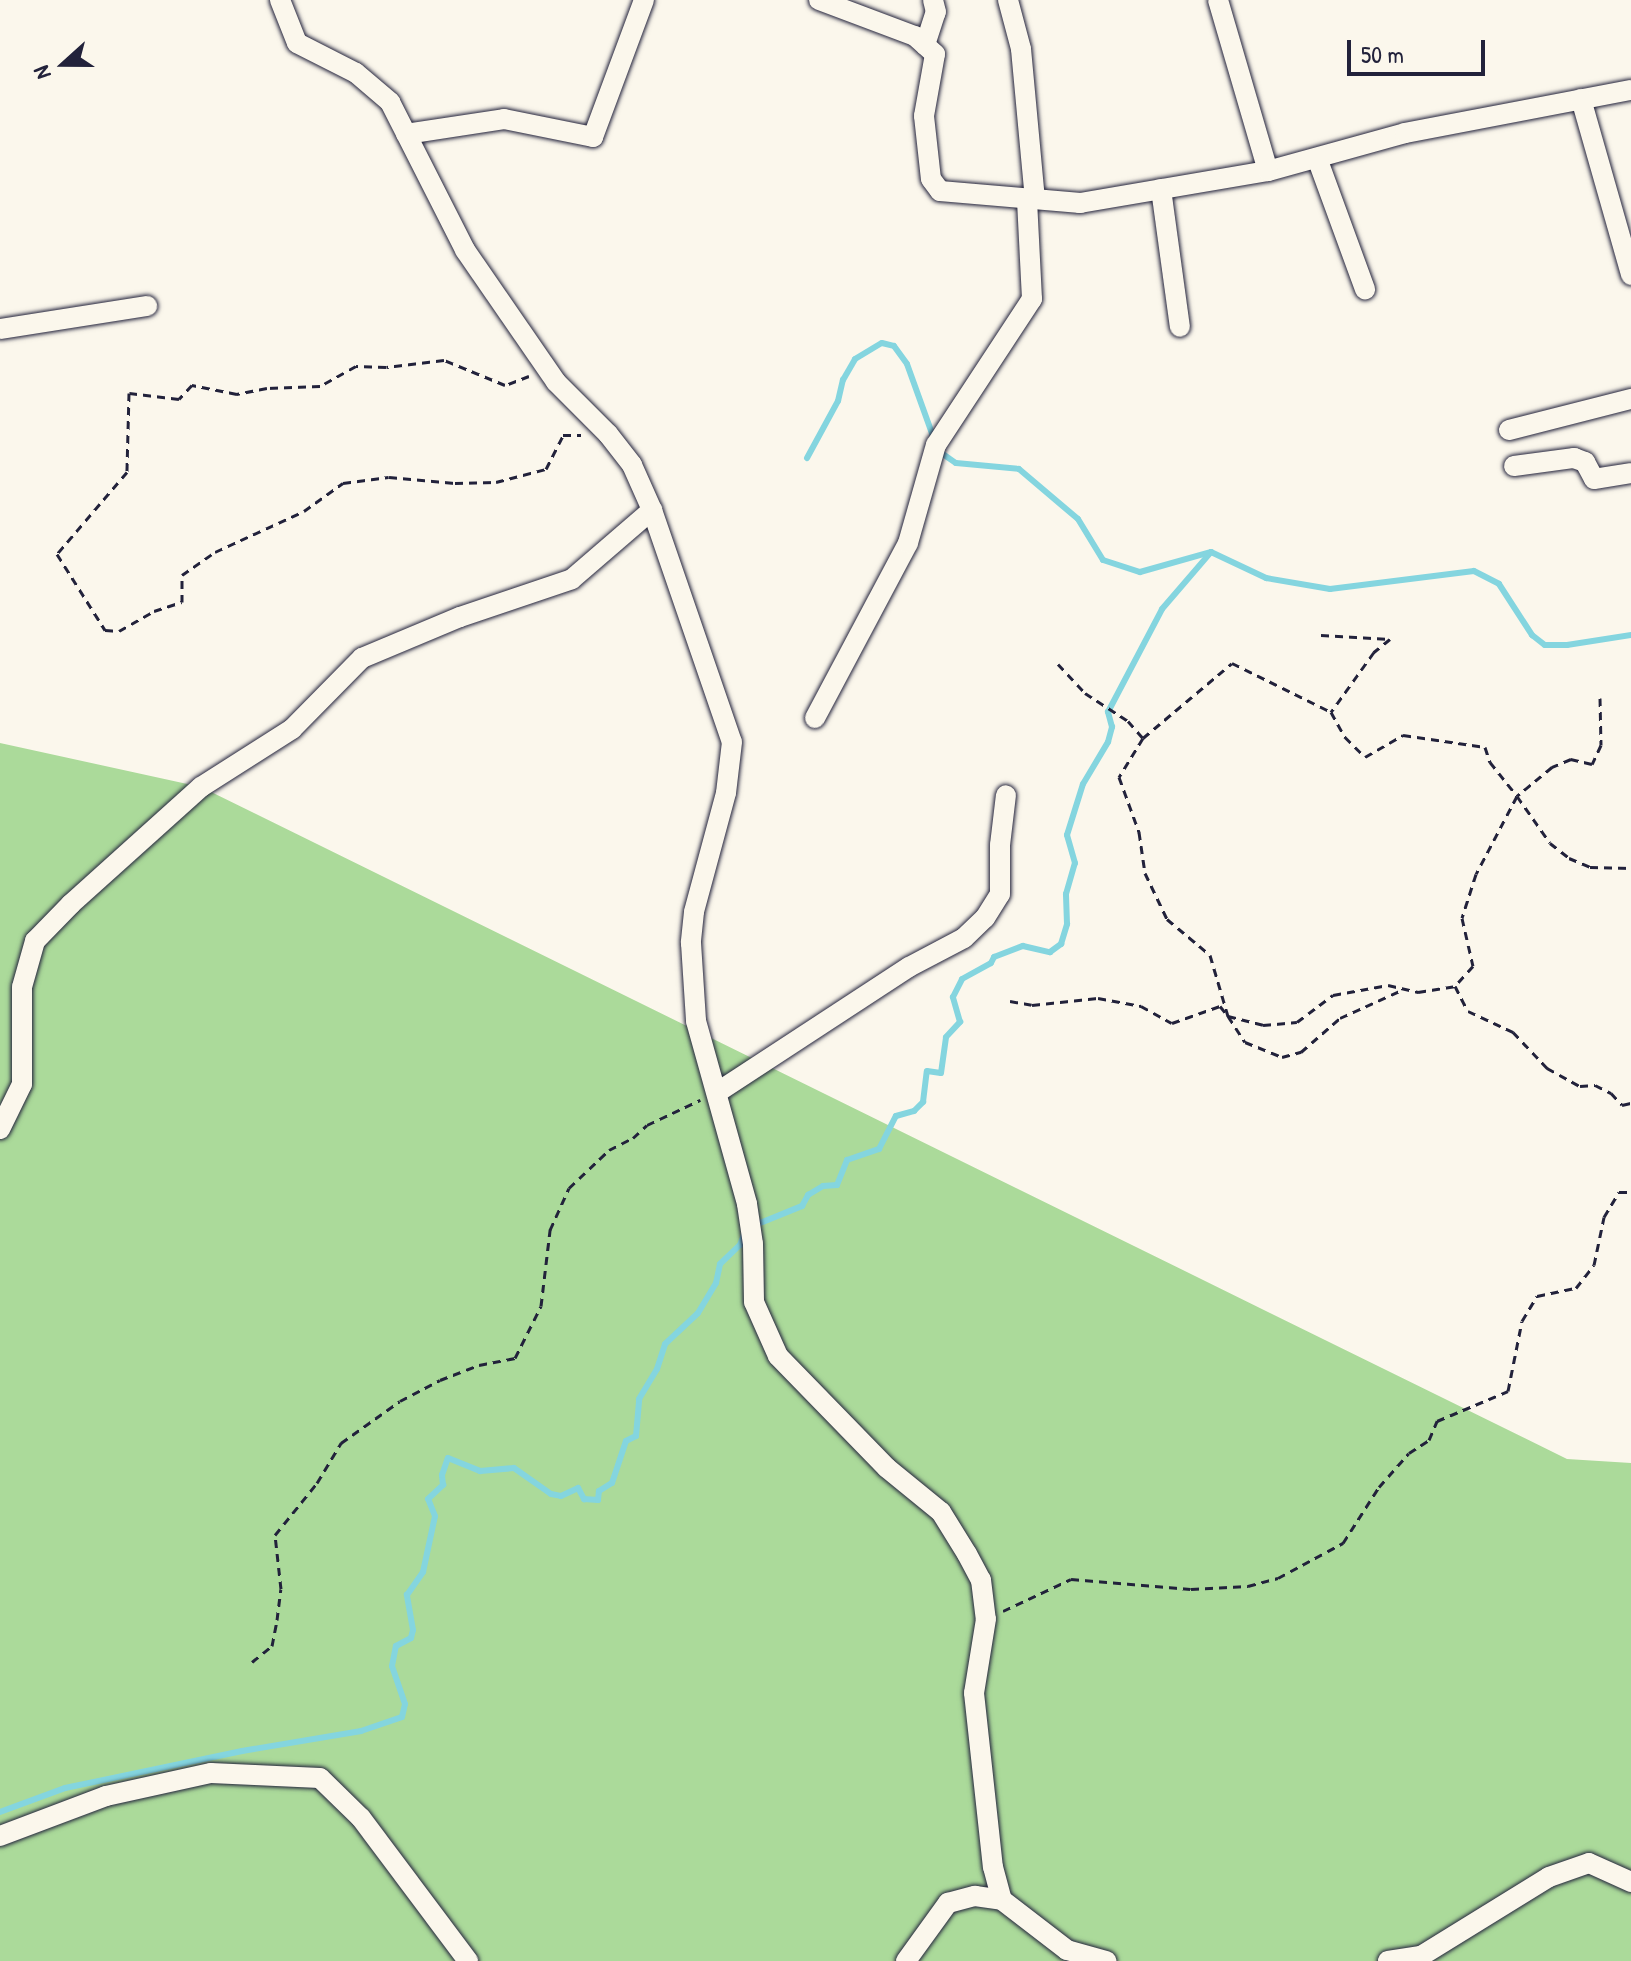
<!DOCTYPE html>
<html>
<head>
<meta charset="utf-8">
<style>
  body { margin:0 }
  #map { position:relative; width:1631px; height:1961px; overflow:hidden; background:#fbf7ec; font-family:"Patrick Hand",sans-serif }
  div>[style] { position:absolute }
  [style*='--x'] { left:calc(var(--x)*1px); top:calc(var(--y)*1px); width:calc(var(--w)*1px); rotate:calc(var(--a)*1deg) }
  .green>* { inset:0; background:#abda9a }
  .stream>* { height:6px; margin:-3px; padding:0 3px; transform-origin:3px; border-radius:3px; background:#84d5df }
  .path>* { height:3px; margin-top:-1.5px; transform-origin:0; background:repeating-linear-gradient(90deg,#22223b 0 8px,transparent 0 14px) }
  .roads { filter:drop-shadow(0 0 2px #22223b) drop-shadow(0 0 2px #22223b) }
  .minor>* { height:20px; margin:-10px; padding:0 10px; transform-origin:10px; border-radius:10px; background:#fbf7ec }
  span { translate:-50% -50%; white-space:nowrap; text-align:center; line-height:1.15; -webkit-text-stroke:6px #fbf7ec; paint-order:stroke }
  .north { position:absolute; left:24px; top:24px; width:80px; height:80px; -webkit-text-stroke:6px #fbf7ec; paint-order:stroke; rotate:249deg; font-size:22px; font-weight:700; line-height:32px; text-align:center; color:#22223b }
  .north::after { content:''; display:block; margin:auto; width:28px; height:36px; background:#22223b; clip-path:polygon(50% 0,100% 100%,50% 72%,0 100%) }
  .scale { position:absolute; left:1347px; top:40px; width:138px; height:36px; box-sizing:border-box; border:4px solid #22223b; border-top:0; padding-left:10px; font-size:24px; line-height:28px; white-space:nowrap; color:#22223b; -webkit-text-stroke:6px #fbf7ec; paint-order:stroke }
</style>
</head>
<body>
<div id="map">
  <div class="green">
    <div style="clip-path:polygon(0 743px,201px 787px,1567px 1459px,1631px 1463px,1631px 1961px,0 1961px)"></div>
  </div>
  <div class="stream">
    <div style="--x:940;--y:452;--w:19;--a:35"></div>
    <div style="--x:956;--y:463;--w:63;--a:5.4"></div>
    <div style="--x:1019;--y:469;--w:77;--a:40.3"></div>
    <div style="--x:1078;--y:519;--w:48;--a:58.6"></div>
    <div style="--x:1103;--y:560;--w:39;--a:18"></div>
    <div style="--x:1140;--y:572;--w:74;--a:-15.7"></div>
    <div style="--x:1211;--y:552;--w:61;--a:25.3"></div>
    <div style="--x:1266;--y:578;--w:65;--a:9.8"></div>
    <div style="--x:1330;--y:589;--w:145;--a:-7.1"></div>
    <div style="--x:1474;--y:571;--w:28;--a:27"></div>
    <div style="--x:1499;--y:584;--w:61;--a:57.1"></div>
    <div style="--x:1532;--y:635;--w:16;--a:38"></div>
    <div style="--x:1545;--y:645;--w:22;--a:0"></div>
    <div style="--x:1567;--y:645;--w:65;--a:-8.9"></div>
    <div style="--x:807;--y:458;--w:65;--a:-61.5"></div>
    <div style="--x:838;--y:401;--w:22;--a:-77"></div>
    <div style="--x:843;--y:380;--w:24;--a:-60"></div>
    <div style="--x:855;--y:359;--w:31;--a:-31"></div>
    <div style="--x:882;--y:343;--w:12;--a:14"></div>
    <div style="--x:894;--y:346;--w:22;--a:54"></div>
    <div style="--x:907;--y:364;--w:80;--a:70.2"></div>
    <div style="--x:755;--y:1225;--w:51;--a:-22"></div>
    <div style="--x:802;--y:1206;--w:13;--a:-61"></div>
    <div style="--x:808;--y:1195;--w:17;--a:-31"></div>
    <div style="--x:823;--y:1186;--w:14;--a:-4"></div>
    <div style="--x:837;--y:1185;--w:27;--a:-68"></div>
    <div style="--x:847;--y:1160;--w:34;--a:-19"></div>
    <div style="--x:879;--y:1149;--w:37;--a:-63"></div>
    <div style="--x:896;--y:1116;--w:19;--a:-16"></div>
    <div style="--x:914;--y:1111;--w:13;--a:-45"></div>
    <div style="--x:923;--y:1102;--w:31;--a:-83"></div>
    <div style="--x:927;--y:1071;--w:14;--a:8"></div>
    <div style="--x:941;--y:1073;--w:36;--a:-82"></div>
    <div style="--x:946;--y:1037;--w:21;--a:-47"></div>
    <div style="--x:960;--y:1022;--w:26;--a:-106"></div>
    <div style="--x:953;--y:997;--w:20;--a:-63"></div>
    <div style="--x:962;--y:979;--w:33;--a:-29"></div>
    <div style="--x:991;--y:963;--w:7;--a:-63"></div>
    <div style="--x:994;--y:957;--w:31;--a:-21"></div>
    <div style="--x:1023;--y:946;--w:28;--a:13"></div>
    <div style="--x:1050;--y:952;--w:14;--a:-36"></div>
    <div style="--x:1061;--y:944;--w:21;--a:-73"></div>
    <div style="--x:1067;--y:924;--w:30;--a:-92"></div>
    <div style="--x:1066;--y:894;--w:32;--a:-74"></div>
    <div style="--x:1075;--y:863;--w:29;--a:-106"></div>
    <div style="--x:1067;--y:835;--w:53;--a:-72.6"></div>
    <div style="--x:1083;--y:784;--w:49;--a:-59.2"></div>
    <div style="--x:1108;--y:742;--w:16;--a:-75"></div>
    <div style="--x:1112;--y:727;--w:16;--a:-105"></div>
    <div style="--x:1108;--y:712;--w:116;--a:-62.3"></div>
    <div style="--x:1162;--y:609;--w:75;--a:-49.3"></div>
    <div style="--x:0;--y:1812;--w:69;--a:-20.3"></div>
    <div style="--x:65;--y:1788;--w:181;--a:-11.8"></div>
    <div style="--x:242;--y:1751;--w:121;--a:-9.5"></div>
    <div style="--x:361;--y:1731;--w:43;--a:-18.9"></div>
    <div style="--x:402;--y:1717;--w:13;--a:-77"></div>
    <div style="--x:405;--y:1704;--w:40;--a:-108.9"></div>
    <div style="--x:392;--y:1666;--w:20;--a:-79"></div>
    <div style="--x:396;--y:1646;--w:17;--a:-28"></div>
    <div style="--x:411;--y:1638;--w:8;--a:-76"></div>
    <div style="--x:413;--y:1630;--w:36;--a:-100"></div>
    <div style="--x:407;--y:1595;--w:28;--a:-55"></div>
    <div style="--x:423;--y:1572;--w:57;--a:-77.9"></div>
    <div style="--x:435;--y:1516;--w:18;--a:-112"></div>
    <div style="--x:428;--y:1499;--w:21;--a:-43"></div>
    <div style="--x:443;--y:1485;--w:10;--a:-96"></div>
    <div style="--x:442;--y:1475;--w:18;--a:-71"></div>
    <div style="--x:448;--y:1458;--w:35;--a:22"></div>
    <div style="--x:480;--y:1471;--w:34;--a:-5"></div>
    <div style="--x:514;--y:1468;--w:45;--a:35.1"></div>
    <div style="--x:551;--y:1494;--w:10;--a:11"></div>
    <div style="--x:561;--y:1496;--w:19;--a:-25"></div>
    <div style="--x:578;--y:1488;--w:13;--a:61"></div>
    <div style="--x:584;--y:1499;--w:14;--a:4"></div>
    <div style="--x:598;--y:1500;--w:9;--a:-84"></div>
    <div style="--x:599;--y:1491;--w:15;--a:-32"></div>
    <div style="--x:612;--y:1483;--w:44;--a:-71.6"></div>
    <div style="--x:626;--y:1441;--w:11;--a:-27"></div>
    <div style="--x:636;--y:1436;--w:37;--a:-85"></div>
    <div style="--x:639;--y:1399;--w:35;--a:-59"></div>
    <div style="--x:657;--y:1369;--w:26;--a:-72"></div>
    <div style="--x:665;--y:1344;--w:45;--a:-43.2"></div>
    <div style="--x:698;--y:1313;--w:35;--a:-59"></div>
    <div style="--x:716;--y:1283;--w:19;--a:-78"></div>
    <div style="--x:720;--y:1264;--w:28;--a:-44"></div>
    <div style="--x:740;--y:1245;--w:14;--a:-69"></div>
  </div>
  <div class="path">
    <div style="--x:529;--y:376;--w:26;--a:159"></div>
    <div style="--x:505;--y:385;--w:66;--a:-157.7"></div>
    <div style="--x:444;--y:360;--w:58;--a:173.1"></div>
    <div style="--x:386;--y:367;--w:30;--a:-178"></div>
    <div style="--x:356;--y:366;--w:41;--a:150.9"></div>
    <div style="--x:320;--y:386;--w:53;--a:177.8"></div>
    <div style="--x:267;--y:388;--w:31;--a:169"></div>
    <div style="--x:237;--y:394;--w:46;--a:-168.7"></div>
    <div style="--x:192;--y:385;--w:19;--a:133"></div>
    <div style="--x:179;--y:399;--w:50;--a:-173.2"></div>
    <div style="--x:129;--y:393;--w:79;--a:91.5"></div>
    <div style="--x:127;--y:472;--w:108;--a:130.5"></div>
    <div style="--x:57;--y:554;--w:90;--a:57.7"></div>
    <div style="--x:105;--y:630;--w:14;--a:4"></div>
    <div style="--x:119;--y:631;--w:40;--a:-29.7"></div>
    <div style="--x:154;--y:611;--w:29;--a:-18"></div>
    <div style="--x:182;--y:602;--w:27;--a:-90"></div>
    <div style="--x:182;--y:575;--w:40;--a:-34.9"></div>
    <div style="--x:215;--y:552;--w:98;--a:-24.7"></div>
    <div style="--x:304;--y:511;--w:48;--a:-35.7"></div>
    <div style="--x:343;--y:483;--w:46;--a:-7.4"></div>
    <div style="--x:389;--y:477;--w:66;--a:5.2"></div>
    <div style="--x:455;--y:483;--w:41;--a:-1.4"></div>
    <div style="--x:496;--y:482;--w:52;--a:-14.6"></div>
    <div style="--x:546;--y:469;--w:38;--a:-63"></div>
    <div style="--x:563;--y:435;--w:18;--a:0"></div>
    <div style="--x:1321;--y:635;--w:69;--a:3.3"></div>
    <div style="--x:1390;--y:639;--w:21;--a:141"></div>
    <div style="--x:1374;--y:652;--w:74;--a:125.6"></div>
    <div style="--x:1331;--y:712;--w:29;--a:61"></div>
    <div style="--x:1345;--y:737;--w:28;--a:45"></div>
    <div style="--x:1365;--y:757;--w:44;--a:-30.1"></div>
    <div style="--x:1403;--y:735;--w:83;--a:8.3"></div>
    <div style="--x:1485;--y:747;--w:16;--a:72"></div>
    <div style="--x:1490;--y:762;--w:43;--a:51.5"></div>
    <div style="--x:1517;--y:796;--w:88;--a:117.7"></div>
    <div style="--x:1476;--y:874;--w:46;--a:107.7"></div>
    <div style="--x:1462;--y:918;--w:49;--a:77.1"></div>
    <div style="--x:1473;--y:966;--w:27;--a:132"></div>
    <div style="--x:1058;--y:664;--w:40;--a:47"></div>
    <div style="--x:1085;--y:693;--w:51;--a:33.1"></div>
    <div style="--x:1128;--y:721;--w:23;--a:49"></div>
    <div style="--x:1143;--y:738;--w:46;--a:121.6"></div>
    <div style="--x:1119;--y:777;--w:59;--a:70"></div>
    <div style="--x:1139;--y:832;--w:41;--a:81.7"></div>
    <div style="--x:1145;--y:873;--w:51;--a:64.4"></div>
    <div style="--x:1167;--y:919;--w:56;--a:39.9"></div>
    <div style="--x:1210;--y:955;--w:64;--a:73.6"></div>
    <div style="--x:1228;--y:1016;--w:31;--a:57"></div>
    <div style="--x:1245;--y:1042;--w:40;--a:22"></div>
    <div style="--x:1282;--y:1057;--w:20;--a:-15"></div>
    <div style="--x:1301;--y:1052;--w:52;--a:-41.1"></div>
    <div style="--x:1340;--y:1018;--w:70;--a:-24.4"></div>
    <div style="--x:1600;--y:698;--w:47;--a:88.8"></div>
    <div style="--x:1601;--y:745;--w:21;--a:115"></div>
    <div style="--x:1592;--y:764;--w:22;--a:-167"></div>
    <div style="--x:1571;--y:759;--w:21;--a:157"></div>
    <div style="--x:1552;--y:767;--w:45;--a:140.4"></div>
    <div style="--x:1517;--y:796;--w:57;--a:54.9"></div>
    <div style="--x:1550;--y:843;--w:24;--a:38"></div>
    <div style="--x:1569;--y:858;--w:23;--a:23"></div>
    <div style="--x:1590;--y:867;--w:41;--a:1.4"></div>
    <div style="--x:1143;--y:738;--w:116;--a:-40.1"></div>
    <div style="--x:1232;--y:663;--w:110;--a:26.3"></div>
    <div style="--x:1010;--y:1001;--w:22;--a:10"></div>
    <div style="--x:1032;--y:1005;--w:66;--a:-6.1"></div>
    <div style="--x:1098;--y:998;--w:44;--a:10.5"></div>
    <div style="--x:1141;--y:1006;--w:35;--a:29"></div>
    <div style="--x:1172;--y:1023;--w:51;--a:-19.5"></div>
    <div style="--x:1220;--y:1006;--w:13;--a:51"></div>
    <div style="--x:1228;--y:1016;--w:36;--a:14"></div>
    <div style="--x:1263;--y:1025;--w:34;--a:-5"></div>
    <div style="--x:1297;--y:1022;--w:45;--a:-36.9"></div>
    <div style="--x:1333;--y:995;--w:56;--a:-10.3"></div>
    <div style="--x:1388;--y:985;--w:31;--a:13"></div>
    <div style="--x:1418;--y:992;--w:37;--a:-9"></div>
    <div style="--x:1455;--y:986;--w:28;--a:63"></div>
    <div style="--x:1468;--y:1011;--w:50;--a:25"></div>
    <div style="--x:1513;--y:1032;--w:50;--a:46.6"></div>
    <div style="--x:1547;--y:1068;--w:38;--a:29"></div>
    <div style="--x:1580;--y:1086;--w:15;--a:-4"></div>
    <div style="--x:1595;--y:1085;--w:18;--a:27"></div>
    <div style="--x:1611;--y:1093;--w:16;--a:47"></div>
    <div style="--x:1622;--y:1105;--w:9;--a:-13"></div>
    <div style="--x:1003;--y:1611;--w:75;--a:-25.2"></div>
    <div style="--x:1071;--y:1579;--w:120;--a:4.8"></div>
    <div style="--x:1191;--y:1589;--w:57;--a:-3"></div>
    <div style="--x:1248;--y:1586;--w:31;--a:-15"></div>
    <div style="--x:1278;--y:1578;--w:74;--a:-28.3"></div>
    <div style="--x:1343;--y:1543;--w:67;--a:-57.3"></div>
    <div style="--x:1379;--y:1487;--w:45;--a:-48.6"></div>
    <div style="--x:1409;--y:1453;--w:24;--a:-33"></div>
    <div style="--x:1429;--y:1440;--w:21;--a:-67"></div>
    <div style="--x:1437;--y:1421;--w:77;--a:-22.9"></div>
    <div style="--x:1508;--y:1391;--w:71;--a:-78.7"></div>
    <div style="--x:1522;--y:1321;--w:29;--a:-59"></div>
    <div style="--x:1537;--y:1296;--w:40;--a:-12"></div>
    <div style="--x:1576;--y:1288;--w:29;--a:-52"></div>
    <div style="--x:1594;--y:1265;--w:49;--a:-78.2"></div>
    <div style="--x:1604;--y:1217;--w:29;--a:-59"></div>
    <div style="--x:1619;--y:1192;--w:12;--a:0"></div>
    <div style="--x:252;--y:1662;--w:26;--a:-39"></div>
    <div style="--x:272;--y:1646;--w:26;--a:-79"></div>
    <div style="--x:277;--y:1620;--w:31;--a:-83"></div>
    <div style="--x:281;--y:1589;--w:54;--a:-96.3"></div>
    <div style="--x:275;--y:1535;--w:67;--a:-51.1"></div>
    <div style="--x:317;--y:1483;--w:47;--a:-59"></div>
    <div style="--x:341;--y:1443;--w:72;--a:-35.4"></div>
    <div style="--x:400;--y:1401;--w:45;--a:-27.7"></div>
    <div style="--x:440;--y:1380;--w:42;--a:-21"></div>
    <div style="--x:479;--y:1365;--w:37;--a:-11"></div>
    <div style="--x:515;--y:1358;--w:58;--a:-63.4"></div>
    <div style="--x:541;--y:1306;--w:77;--a:-83.2"></div>
    <div style="--x:550;--y:1230;--w:46;--a:-65.7"></div>
    <div style="--x:569;--y:1188;--w:55;--a:-43.5"></div>
    <div style="--x:609;--y:1150;--w:27;--a:-27"></div>
    <div style="--x:633;--y:1138;--w:19;--a:-43"></div>
    <div style="--x:647;--y:1125;--w:59;--a:-25.3"></div>
  </div>
  <div class="roads">
    <div class="minor">
      <div style="--x:280;--y:0;--w:46;--a:68.4"></div>
      <div style="--x:297;--y:43;--w:66;--a:27"></div>
      <div style="--x:356;--y:73;--w:45;--a:40.5"></div>
      <div style="--x:390;--y:102;--w:166;--a:63.1"></div>
      <div style="--x:465;--y:250;--w:160;--a:55.4"></div>
      <div style="--x:556;--y:382;--w:74;--a:45"></div>
      <div style="--x:608;--y:434;--w:39;--a:52"></div>
      <div style="--x:632;--y:465;--w:49;--a:66"></div>
      <div style="--x:819;--y:0;--w:103;--a:20.6"></div>
      <div style="--x:915;--y:36;--w:27;--a:42"></div>
      <div style="--x:935;--y:54;--w:63;--a:100.1"></div>
      <div style="--x:924;--y:116;--w:63;--a:83.7"></div>
      <div style="--x:931;--y:179;--w:15;--a:53"></div>
      <div style="--x:940;--y:191;--w:141;--a:4.9"></div>
      <div style="--x:1080;--y:203;--w:191;--a:-9.7"></div>
      <div style="--x:1268;--y:171;--w:142;--a:-15.5"></div>
      <div style="--x:1405;--y:133;--w:230;--a:-10.8"></div>
      <div style="--x:1008;--y:0;--w:51;--a:75.1"></div>
      <div style="--x:1021;--y:49;--w:151;--a:84.7"></div>
      <div style="--x:1218;--y:0;--w:178;--a:73.7"></div>
      <div style="--x:925;--y:45;--w:35;--a:-72"></div>
      <div style="--x:936;--y:12;--w:12;--a:-104"></div>
      <div style="--x:1581;--y:99;--w:183;--a:74.1"></div>
      <div style="--x:406;--y:134;--w:99;--a:-8.7"></div>
      <div style="--x:504;--y:119;--w:91;--a:11.4"></div>
      <div style="--x:593;--y:137;--w:146;--a:-69.6"></div>
      <div style="--x:1317;--y:158;--w:140;--a:69.9"></div>
      <div style="--x:1161;--y:189;--w:139;--a:82.2"></div>
      <div style="--x:0;--y:329;--w:149;--a:-8.9"></div>
      <div style="--x:1509;--y:430;--w:126;--a:-14.3"></div>
      <div style="--x:1514;--y:466;--w:61;--a:-7.6"></div>
      <div style="--x:1574;--y:458;--w:12;--a:20"></div>
      <div style="--x:1585;--y:462;--w:19;--a:62"></div>
      <div style="--x:1594;--y:479;--w:37;--a:-9"></div>
      <div style="--x:815;--y:718;--w:198;--a:-62"></div>
      <div style="--x:908;--y:543;--w:102;--a:-74.1"></div>
      <div style="--x:936;--y:445;--w:175;--a:-56.7"></div>
      <div style="--x:1032;--y:299;--w:100;--a:-92.9"></div>
      <div style="--x:718;--y:1092;--w:228;--a:-33.2"></div>
      <div style="--x:909;--y:967;--w:62;--a:-27.8"></div>
      <div style="--x:964;--y:938;--w:29;--a:-44"></div>
      <div style="--x:985;--y:918;--w:28;--a:-58"></div>
      <div style="--x:1000;--y:894;--w:49;--a:-90"></div>
      <div style="--x:1000;--y:845;--w:50;--a:-83.2"></div>
      <div style="--x:0;--y:1129;--w:50;--a:-63.9"></div>
      <div style="--x:22;--y:1084;--w:97;--a:-90"></div>
      <div style="--x:22;--y:987;--w:48;--a:-74.2"></div>
      <div style="--x:35;--y:941;--w:52;--a:-45.8"></div>
      <div style="--x:71;--y:904;--w:175;--a:-42"></div>
      <div style="--x:201;--y:787;--w:108;--a:-32.5"></div>
      <div style="--x:292;--y:729;--w:100;--a:-45.4"></div>
      <div style="--x:362;--y:658;--w:106;--a:-22.7"></div>
      <div style="--x:460;--y:617;--w:118;--a:-18.7"></div>
      <div style="--x:572;--y:579;--w:106;--a:-40.8"></div>
      <div style="--x:652;--y:510;--w:245;--a:71"></div>
      <div style="--x:732;--y:742;--w:51;--a:96.7"></div>
      <div style="--x:726;--y:793;--w:123;--a:105.1"></div>
      <div style="--x:694;--y:912;--w:31;--a:96"></div>
      <div style="--x:691;--y:943;--w:78;--a:86.3"></div>
      <div style="--x:696;--y:1021;--w:190;--a:74.4"></div>
      <div style="--x:747;--y:1204;--w:40;--a:81.5"></div>
      <div style="--x:753;--y:1244;--w:58;--a:89"></div>
      <div style="--x:754;--y:1302;--w:59;--a:66"></div>
      <div style="--x:778;--y:1356;--w:156;--a:45.8"></div>
      <div style="--x:887;--y:1468;--w:70;--a:39.2"></div>
      <div style="--x:941;--y:1512;--w:49;--a:58.2"></div>
      <div style="--x:967;--y:1554;--w:30;--a:62"></div>
      <div style="--x:981;--y:1580;--w:39;--a:83"></div>
      <div style="--x:986;--y:1619;--w:75;--a:99.2"></div>
      <div style="--x:974;--y:1693;--w:175;--a:83.8"></div>
      <div style="--x:993;--y:1867;--w:34;--a:75"></div>
      <div style="--x:1002;--y:1900;--w:82;--a:37.6"></div>
      <div style="--x:1067;--y:1950;--w:41;--a:15.8"></div>
      <div style="--x:0;--y:1836;--w:113;--a:-20.7"></div>
      <div style="--x:106;--y:1796;--w:107;--a:-12.4"></div>
      <div style="--x:211;--y:1773;--w:109;--a:2.6"></div>
      <div style="--x:320;--y:1778;--w:57;--a:44.3"></div>
      <div style="--x:361;--y:1818;--w:179;--a:53.2"></div>
      <div style="--x:906;--y:1961;--w:72;--a:-54.1"></div>
      <div style="--x:948;--y:1903;--w:28;--a:-15"></div>
      <div style="--x:975;--y:1896;--w:27;--a:8"></div>
      <div style="--x:1388;--y:1961;--w:33;--a:-9"></div>
      <div style="--x:1421;--y:1956;--w:150;--a:-31.7"></div>
      <div style="--x:1549;--y:1877;--w:42;--a:-19.3"></div>
      <div style="--x:1589;--y:1863;--w:46;--a:24.3"></div>
    </div>
  </div>
  <div class="north">N</div>
  <div class="scale">50 m</div>
</div>
</body>
</html>
